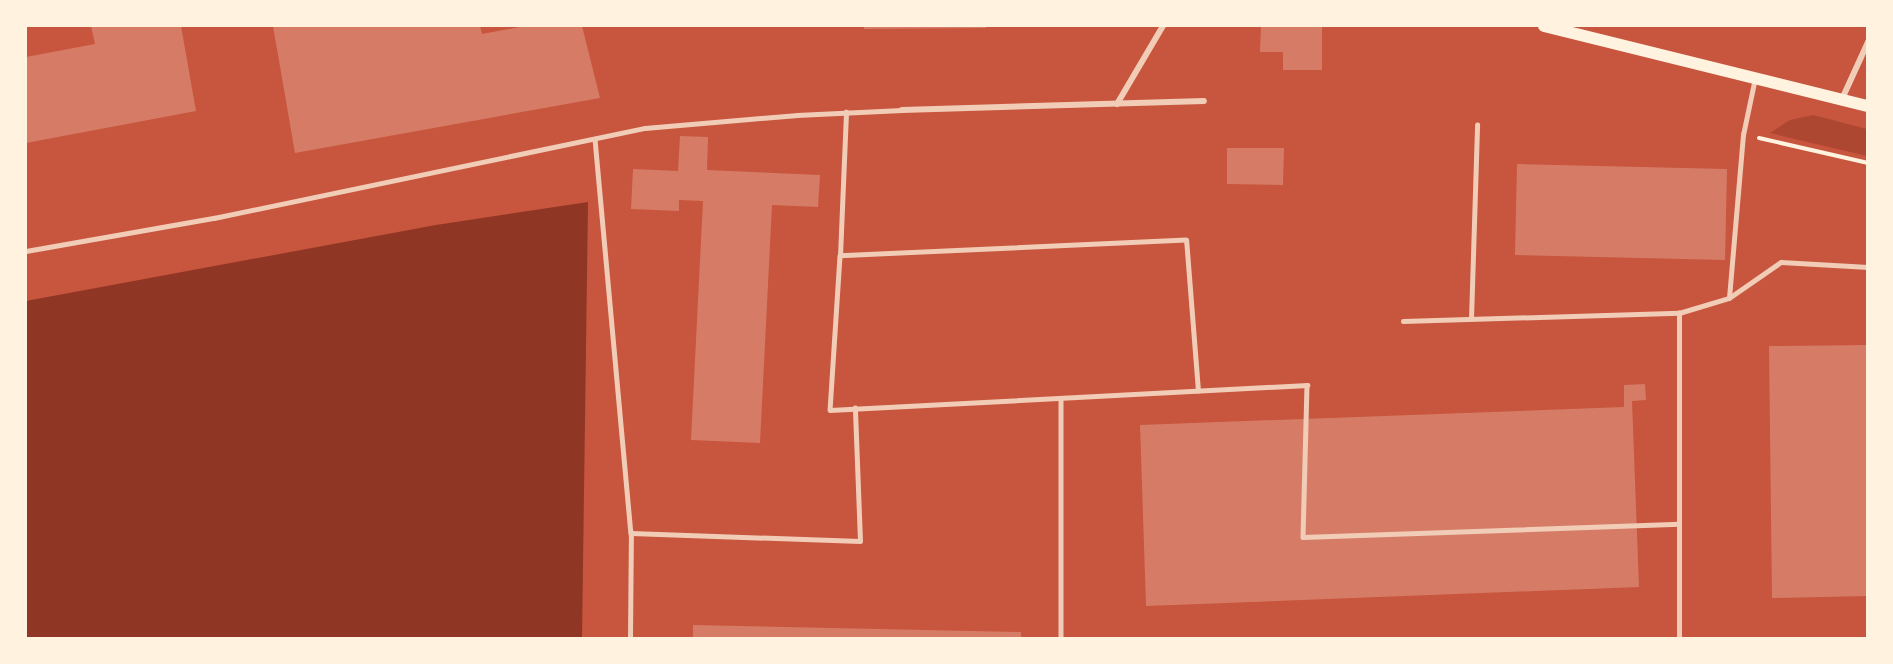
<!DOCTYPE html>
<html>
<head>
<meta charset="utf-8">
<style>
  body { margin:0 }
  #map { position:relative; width:1893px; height:664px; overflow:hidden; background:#c8553d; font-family:Raleway,sans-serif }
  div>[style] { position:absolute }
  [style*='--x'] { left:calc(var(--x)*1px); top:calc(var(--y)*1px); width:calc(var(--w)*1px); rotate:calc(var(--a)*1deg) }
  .green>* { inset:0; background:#ae4732 }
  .water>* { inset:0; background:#8f3625 }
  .building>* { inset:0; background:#d67c66 }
  .path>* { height:4px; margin:-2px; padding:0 2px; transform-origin:2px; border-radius:2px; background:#fff3e0 }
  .service>* { height:4.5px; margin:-2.25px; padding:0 2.25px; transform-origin:2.25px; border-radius:2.25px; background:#f1ccb7 }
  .minor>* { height:6px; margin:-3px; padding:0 3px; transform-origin:3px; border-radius:3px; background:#f1ccb7 }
  .secondary>* { height:12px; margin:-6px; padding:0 6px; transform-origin:6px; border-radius:6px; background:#fff3e0 }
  span { translate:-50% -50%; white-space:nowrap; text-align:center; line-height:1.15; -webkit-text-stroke:6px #fff3e0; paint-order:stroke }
  .frame { position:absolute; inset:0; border:27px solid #fff3e0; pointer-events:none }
</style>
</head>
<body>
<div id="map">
  <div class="green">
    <div style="clip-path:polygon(1813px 115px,1867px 129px,1867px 156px,1770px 133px,1790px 120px)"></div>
  </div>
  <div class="water">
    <div style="clip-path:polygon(588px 202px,582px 638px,26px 638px,26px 301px,436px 225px)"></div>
  </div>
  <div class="building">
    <div style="clip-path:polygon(91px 26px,181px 26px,196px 111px,26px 143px,26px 57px,95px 44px)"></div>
    <div style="clip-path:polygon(273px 26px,480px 26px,482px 34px,525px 26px,582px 26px,600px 98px,295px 153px)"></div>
    <div style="clip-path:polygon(864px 26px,986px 26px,986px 28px,864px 29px)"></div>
    <div style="clip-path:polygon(1261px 26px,1322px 26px,1322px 70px,1283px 70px,1283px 52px,1260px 52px)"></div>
    <div style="clip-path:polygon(680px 136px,708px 137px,707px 170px,820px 175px,818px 207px,772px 205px,760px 443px,691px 440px,703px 201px,679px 200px,679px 211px,631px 209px,633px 169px,678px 171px)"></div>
    <div style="clip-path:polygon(1227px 148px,1284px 148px,1283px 185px,1227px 184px)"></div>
    <div style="clip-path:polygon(1517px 164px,1727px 169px,1725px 260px,1515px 255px)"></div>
    <div style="clip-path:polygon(1868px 345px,1868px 596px,1772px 598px,1769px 346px)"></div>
    <div style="clip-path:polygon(1645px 384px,1646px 400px,1632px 401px,1639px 587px,1146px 606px,1140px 425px,1624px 407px,1624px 385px)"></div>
    <div style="clip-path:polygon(693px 625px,1021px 632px,1021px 638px,693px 638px)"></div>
  </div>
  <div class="path">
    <div style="--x:1759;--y:138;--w:112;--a:12.9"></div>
  </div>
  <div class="service">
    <div style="--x:595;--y:139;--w:396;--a:84.8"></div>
    <div style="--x:26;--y:251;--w:191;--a:-10"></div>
    <div style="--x:214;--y:218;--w:440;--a:-11.8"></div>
    <div style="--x:645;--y:128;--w:153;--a:-4.9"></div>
    <div style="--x:797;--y:115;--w:105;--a:-2.7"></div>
    <div style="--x:840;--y:256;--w:144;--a:-87.6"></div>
    <div style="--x:1729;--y:298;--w:164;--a:-85.1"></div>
    <div style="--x:1743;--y:135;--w:58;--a:-78.1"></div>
    <div style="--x:1471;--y:319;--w:194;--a:-88.2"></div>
    <div style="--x:1403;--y:321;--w:276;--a:-1.7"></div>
    <div style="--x:1198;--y:391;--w:151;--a:-94.5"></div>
    <div style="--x:1186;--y:240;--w:346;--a:177.4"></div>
    <div style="--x:840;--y:256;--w:154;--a:93.7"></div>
    <div style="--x:830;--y:410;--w:478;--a:-3"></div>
    <div style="--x:1307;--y:385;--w:152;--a:91.5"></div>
    <div style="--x:1303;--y:537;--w:376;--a:-2"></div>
    <div style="--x:1061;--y:398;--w:240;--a:90"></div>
    <div style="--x:630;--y:638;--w:105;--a:-89.5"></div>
    <div style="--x:631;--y:533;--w:229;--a:2"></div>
    <div style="--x:860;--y:541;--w:133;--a:-92.2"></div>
    <div style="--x:1679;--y:638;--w:325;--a:-90"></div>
    <div style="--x:1679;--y:313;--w:52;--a:-16.7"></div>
    <div style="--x:1729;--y:298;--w:63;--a:-34.7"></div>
    <div style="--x:1781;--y:262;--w:87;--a:3.3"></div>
  </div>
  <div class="minor">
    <div style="--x:1842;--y:99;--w:63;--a:-65.5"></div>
    <div style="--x:1117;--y:104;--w:91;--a:-59.5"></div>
    <div style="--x:902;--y:110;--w:302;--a:-1.7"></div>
  </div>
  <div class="secondary">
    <div style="--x:1544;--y:26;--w:334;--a:13.9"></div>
  </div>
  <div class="frame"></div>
</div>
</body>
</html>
